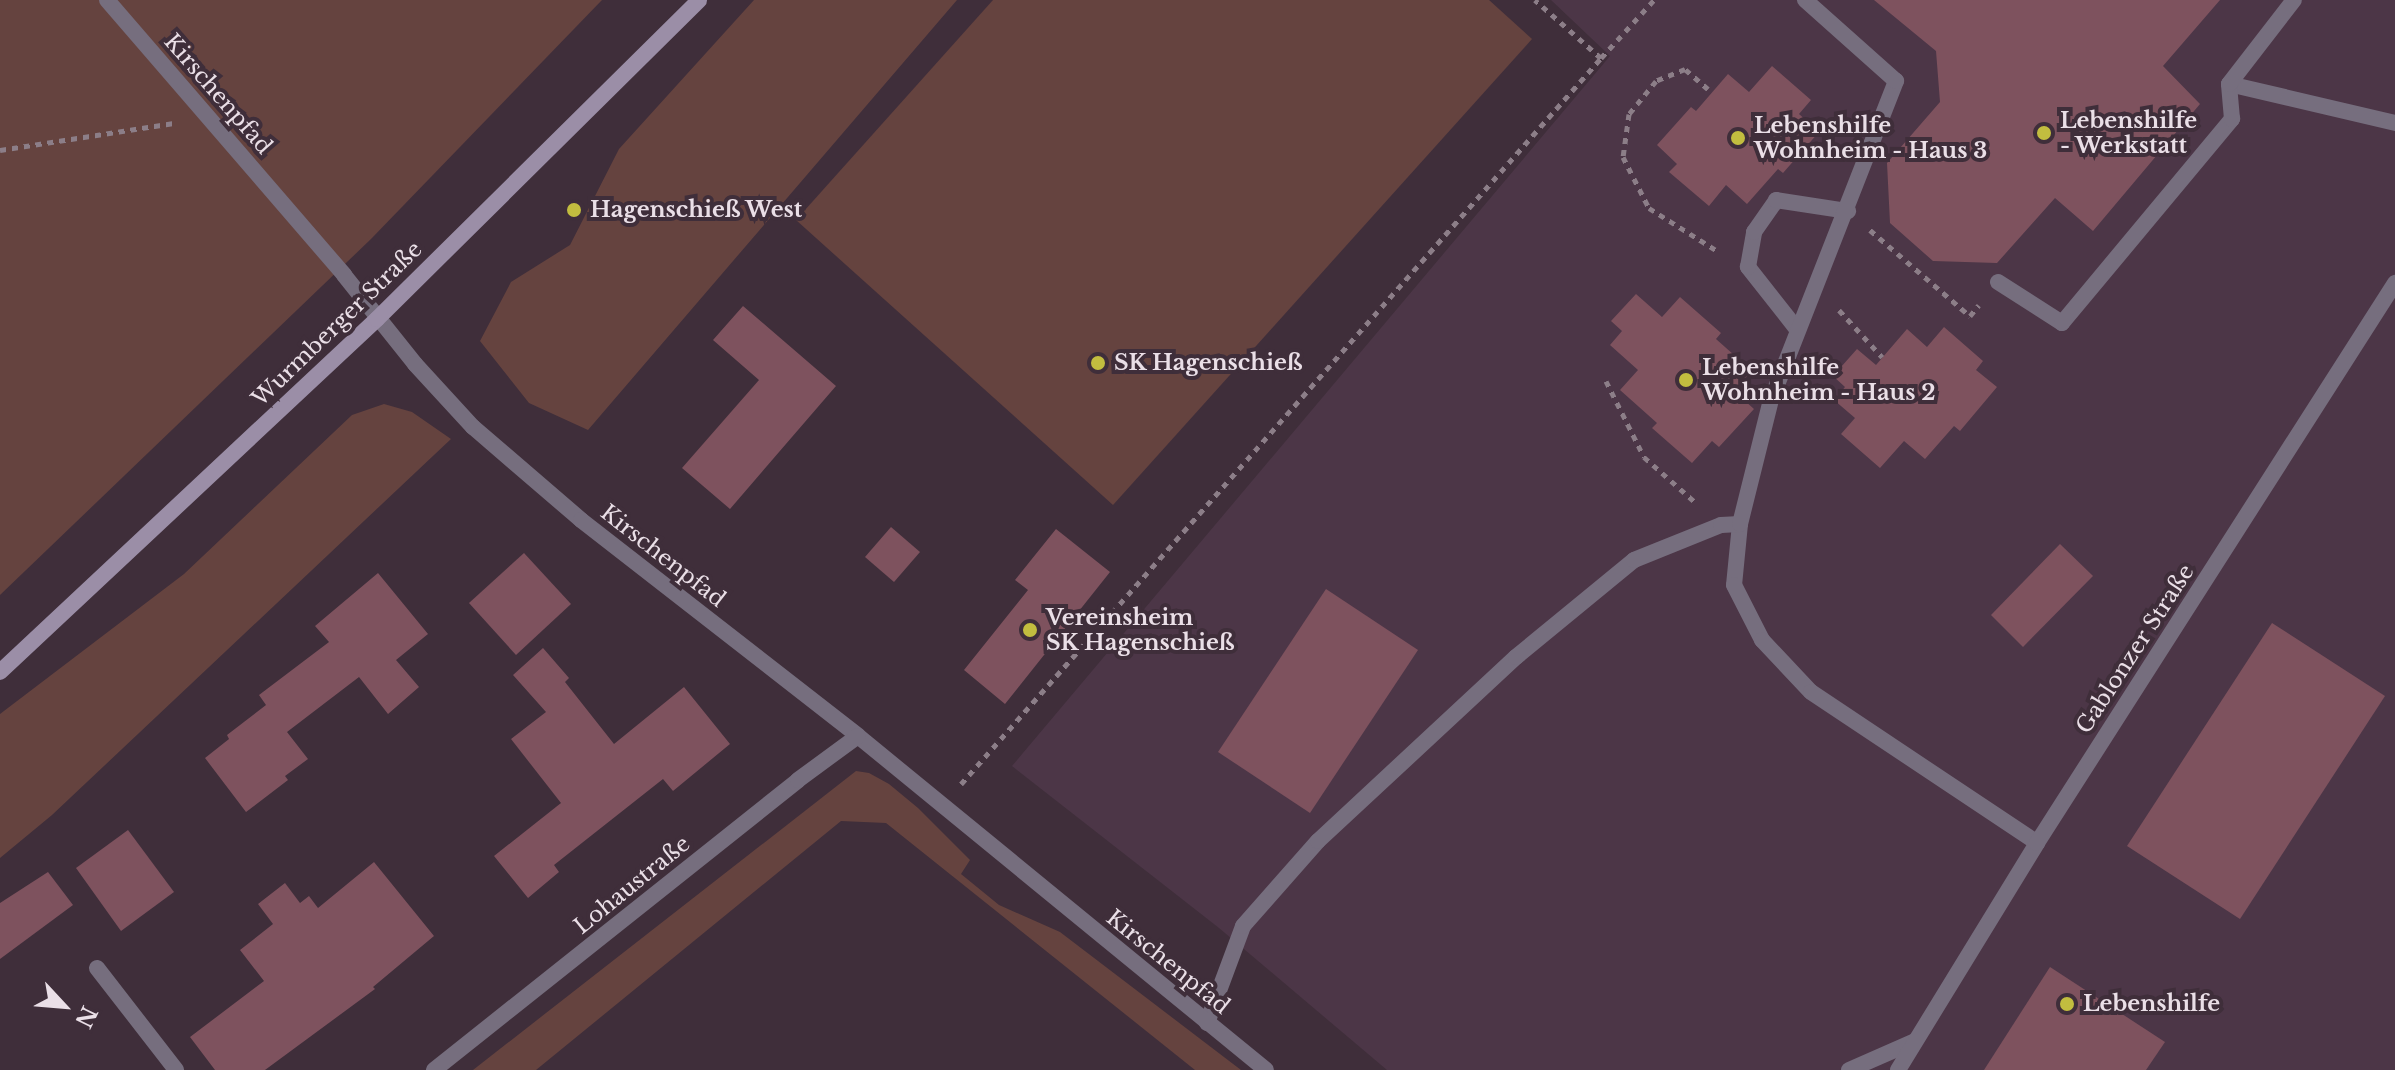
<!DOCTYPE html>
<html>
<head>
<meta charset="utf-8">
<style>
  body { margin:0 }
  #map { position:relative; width:2395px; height:1070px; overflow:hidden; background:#3f2e3a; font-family:"Libre Baskerville",serif }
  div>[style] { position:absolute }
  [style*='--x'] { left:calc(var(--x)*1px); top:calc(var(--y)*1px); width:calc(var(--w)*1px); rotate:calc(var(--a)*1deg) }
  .built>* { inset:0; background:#4c3647 }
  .green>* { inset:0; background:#65433f }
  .building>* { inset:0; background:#7e525e }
  .path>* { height:5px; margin-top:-2.5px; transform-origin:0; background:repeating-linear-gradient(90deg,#8c7e88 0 6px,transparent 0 12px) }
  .lane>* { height:16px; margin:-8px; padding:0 8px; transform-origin:8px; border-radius:8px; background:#766e7e }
  .street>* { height:16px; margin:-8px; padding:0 8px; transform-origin:8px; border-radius:8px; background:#766e7e }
  .secondary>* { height:16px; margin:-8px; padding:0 8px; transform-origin:8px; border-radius:8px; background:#9b8ea7 }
  .dots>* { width:22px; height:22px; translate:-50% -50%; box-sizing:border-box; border:4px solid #3f2e3a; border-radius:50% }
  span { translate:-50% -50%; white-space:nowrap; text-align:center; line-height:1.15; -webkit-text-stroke:8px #3f2e3a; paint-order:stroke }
  .street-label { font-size:22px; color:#eadfe7 }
  .poi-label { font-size:22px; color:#eadfe7; font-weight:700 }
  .left { translate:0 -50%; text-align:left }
  .north { position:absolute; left:24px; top:966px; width:80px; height:80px; -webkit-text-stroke:6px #3f2e3a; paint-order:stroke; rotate:116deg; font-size:22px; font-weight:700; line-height:32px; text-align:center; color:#eadfe7 }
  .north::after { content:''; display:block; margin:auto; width:28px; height:36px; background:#eadfe7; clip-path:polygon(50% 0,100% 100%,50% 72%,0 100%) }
</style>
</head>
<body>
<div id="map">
  <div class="built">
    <div style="clip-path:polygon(1551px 0,2395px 0,2395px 1070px,1387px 1070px,1219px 928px,1012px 766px,1610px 56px)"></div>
  </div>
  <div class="green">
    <div style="clip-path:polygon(0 0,602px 0,371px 239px,0 595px)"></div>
    <div style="clip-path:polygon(754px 0,957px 0,588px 430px,529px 403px,480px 341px,511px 282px,570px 245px,619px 149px)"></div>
    <div style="clip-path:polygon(993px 0,1489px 0,1532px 39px,1113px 505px,796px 220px)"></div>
    <div style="clip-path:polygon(384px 404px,412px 412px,451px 439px,52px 815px,0 858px,0 714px,184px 574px,352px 415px)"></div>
    <div style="clip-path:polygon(856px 771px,869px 773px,889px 784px,918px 808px,970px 860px,961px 874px,999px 905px,1060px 932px,1241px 1070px,1195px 1070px,886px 823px,841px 821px,536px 1070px,473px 1070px)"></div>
  </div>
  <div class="building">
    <div style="clip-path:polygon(1874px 0,2220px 0,2163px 66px,2200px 104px,2093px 231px,2055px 198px,1997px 263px,1933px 261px,1890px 223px,1887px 163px,1940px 102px,1936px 51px)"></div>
    <div style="clip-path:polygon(1772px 66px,1811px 100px,1799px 114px,1819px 132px,1783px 173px,1778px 169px,1747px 204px,1726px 185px,1709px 206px,1669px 172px,1677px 164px,1657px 145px,1691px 107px,1696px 111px,1728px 74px,1749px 92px)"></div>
    <div style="clip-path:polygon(1636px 294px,1662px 317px,1680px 297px,1721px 333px,1716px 339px,1752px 371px,1734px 391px,1754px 409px,1719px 447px,1712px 441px,1692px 463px,1652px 428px,1657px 423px,1620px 390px,1638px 370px,1610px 345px,1622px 331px,1611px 321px)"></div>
    <div style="clip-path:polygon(743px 306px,836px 386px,730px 509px,682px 468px,759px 380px,713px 340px)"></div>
    <div style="clip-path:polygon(1944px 327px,1983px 361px,1976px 370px,1997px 387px,1960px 431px,1954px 426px,1925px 459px,1904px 441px,1880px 468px,1841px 434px,1855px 418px,1834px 400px,1845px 387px,1833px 376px,1857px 349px,1876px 365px,1907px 329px,1927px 347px)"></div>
    <div style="clip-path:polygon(891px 527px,920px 552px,894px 582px,865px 557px)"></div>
    <div style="clip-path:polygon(1056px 529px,1110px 572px,1005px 704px,964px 670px,1028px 590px,1015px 580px)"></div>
    <div style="clip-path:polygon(2060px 544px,2093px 576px,2023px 647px,1991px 615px)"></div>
    <div style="clip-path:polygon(524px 553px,571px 604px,516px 655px,469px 603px)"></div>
    <div style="clip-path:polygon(378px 573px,428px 634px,396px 660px,419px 687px,388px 714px,359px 677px,287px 732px,308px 759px,285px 776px,288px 780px,246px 812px,205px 758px,229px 739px,227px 735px,266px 705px,259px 695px,329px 642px,315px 626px)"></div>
    <div style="clip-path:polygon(1326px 589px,1418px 650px,1310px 813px,1218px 752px)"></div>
    <div style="clip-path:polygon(2272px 623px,2385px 696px,2240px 919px,2127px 846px)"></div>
    <div style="clip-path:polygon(543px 648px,569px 678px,565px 682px,614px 744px,684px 687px,730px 744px,673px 791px,663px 779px,554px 865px,559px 872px,528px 898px,494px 856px,561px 803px,511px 739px,546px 712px,513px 675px)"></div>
    <div style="clip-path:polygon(128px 830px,174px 892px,121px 931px,76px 868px)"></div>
    <div style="clip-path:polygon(374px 862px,434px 936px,373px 987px,375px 989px,265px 1070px,215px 1070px,190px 1037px,264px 981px,240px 950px,273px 924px,258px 904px,285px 883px,300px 903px,309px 896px,318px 908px)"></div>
    <div style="clip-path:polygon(48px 872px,73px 905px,0 959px,0 903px)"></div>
    <div style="clip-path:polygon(2050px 967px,2165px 1042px,2146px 1070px,1984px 1070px)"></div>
  </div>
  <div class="path">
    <div style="--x:1601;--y:58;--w:79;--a:-47.6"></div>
    <div style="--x:1708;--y:89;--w:30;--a:-139"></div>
    <div style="--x:1685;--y:69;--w:31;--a:158"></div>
    <div style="--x:1656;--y:81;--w:43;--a:129.3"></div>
    <div style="--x:1629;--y:114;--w:43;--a:97.9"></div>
    <div style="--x:1623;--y:157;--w:57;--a:63"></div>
    <div style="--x:1649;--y:208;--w:83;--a:32.2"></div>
    <div style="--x:0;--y:150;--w:176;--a:-8.8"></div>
    <div style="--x:1870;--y:230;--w:132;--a:40.7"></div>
    <div style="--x:1970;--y:316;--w:14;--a:-51"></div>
    <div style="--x:1839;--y:310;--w:64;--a:47.5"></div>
    <div style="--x:1606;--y:381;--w:85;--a:63.4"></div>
    <div style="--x:1644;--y:457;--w:69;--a:41.5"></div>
    <div style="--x:961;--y:784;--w:968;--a:-48.6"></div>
    <div style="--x:1601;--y:58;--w:88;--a:-138.7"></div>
  </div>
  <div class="lane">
    <div style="--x:2229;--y:84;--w:171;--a:13.2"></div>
    <div style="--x:1998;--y:282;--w:76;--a:32.6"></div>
    <div style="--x:2062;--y:323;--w:266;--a:-50.2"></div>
    <div style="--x:2232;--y:119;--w:35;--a:-95"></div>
    <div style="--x:2229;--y:84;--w:106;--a:-52.3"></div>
    <div style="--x:1796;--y:328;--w:78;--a:-128.2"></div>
    <div style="--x:1748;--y:267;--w:36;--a:-80"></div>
    <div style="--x:1754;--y:232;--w:39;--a:-55"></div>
    <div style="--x:1776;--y:200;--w:73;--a:8.7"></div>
    <div style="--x:1740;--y:524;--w:61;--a:95.6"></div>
    <div style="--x:1734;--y:585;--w:62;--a:63"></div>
    <div style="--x:1762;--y:640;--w:71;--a:46.7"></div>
    <div style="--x:1811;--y:692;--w:272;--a:33.7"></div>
    <div style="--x:97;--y:968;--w:129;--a:52.2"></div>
    <div style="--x:1207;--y:1023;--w:103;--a:-69.6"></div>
    <div style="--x:1243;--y:926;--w:113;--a:-48.6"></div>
    <div style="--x:1318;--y:841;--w:270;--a:-42.9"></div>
    <div style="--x:1516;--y:657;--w:153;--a:-39.4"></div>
    <div style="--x:1634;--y:560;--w:94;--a:-21.9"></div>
    <div style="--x:1721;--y:525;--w:19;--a:-3"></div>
    <div style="--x:1740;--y:524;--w:128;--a:-76"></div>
    <div style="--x:1771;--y:400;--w:343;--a:-68.6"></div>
    <div style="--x:1896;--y:81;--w:122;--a:-138.3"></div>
  </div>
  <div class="street">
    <div style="--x:107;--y:0;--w:363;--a:49.2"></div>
    <div style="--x:344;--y:275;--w:114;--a:51.4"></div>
    <div style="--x:415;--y:364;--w:86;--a:47.4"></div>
    <div style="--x:473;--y:427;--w:143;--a:40.7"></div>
    <div style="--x:581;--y:520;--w:351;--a:37.9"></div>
    <div style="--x:858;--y:736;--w:527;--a:39.3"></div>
    <div style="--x:434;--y:1070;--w:465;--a:-38.5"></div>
    <div style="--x:798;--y:780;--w:74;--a:-36.3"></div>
    <div style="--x:1849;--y:1070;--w:72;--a:-23.7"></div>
    <div style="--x:1898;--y:1070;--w:266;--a:-58.5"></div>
    <div style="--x:2037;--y:843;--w:665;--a:-57.41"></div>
  </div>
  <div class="secondary">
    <div style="--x:0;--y:672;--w:516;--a:-43.12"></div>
    <div style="--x:377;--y:319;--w:453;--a:-44.7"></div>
  </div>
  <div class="dots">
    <div style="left:2044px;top:133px;background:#c2bd3f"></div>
    <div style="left:1738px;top:138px;background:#c2bd3f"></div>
    <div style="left:574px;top:210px;background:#c2bd3f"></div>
    <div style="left:1098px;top:363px;background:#c2bd3f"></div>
    <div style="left:1686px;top:380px;background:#c2bd3f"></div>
    <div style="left:1030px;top:630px;background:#c2bd3f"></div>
    <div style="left:2067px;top:1004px;background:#c2bd3f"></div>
  </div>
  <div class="street-label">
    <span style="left:218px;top:94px;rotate:49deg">Kirschenpfad</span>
    <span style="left:337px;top:324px;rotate:-44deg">Wurmberger Straße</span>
    <span style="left:663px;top:556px;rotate:38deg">Kirschenpfad</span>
    <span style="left:2135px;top:649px;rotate:-57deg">Gablonzer Straße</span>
    <span style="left:632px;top:885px;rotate:-39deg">Lohaustraße</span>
    <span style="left:1168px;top:962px;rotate:39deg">Kirschenpfad</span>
  </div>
  <div class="poi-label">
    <span class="left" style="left:2060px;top:133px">Lebenshilfe<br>- Werkstatt</span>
    <span class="left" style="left:1754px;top:138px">Lebenshilfe<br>Wohnheim - Haus 3</span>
    <span class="left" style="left:590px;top:210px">Hagenschieß West</span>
    <span class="left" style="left:1114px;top:363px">SK Hagenschieß</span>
    <span class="left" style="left:1702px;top:380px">Lebenshilfe<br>Wohnheim - Haus 2</span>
    <span class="left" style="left:1046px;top:630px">Vereinsheim<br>SK Hagenschieß</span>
    <span class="left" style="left:2083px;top:1004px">Lebenshilfe</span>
  </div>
  <div class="north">N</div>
</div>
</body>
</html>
